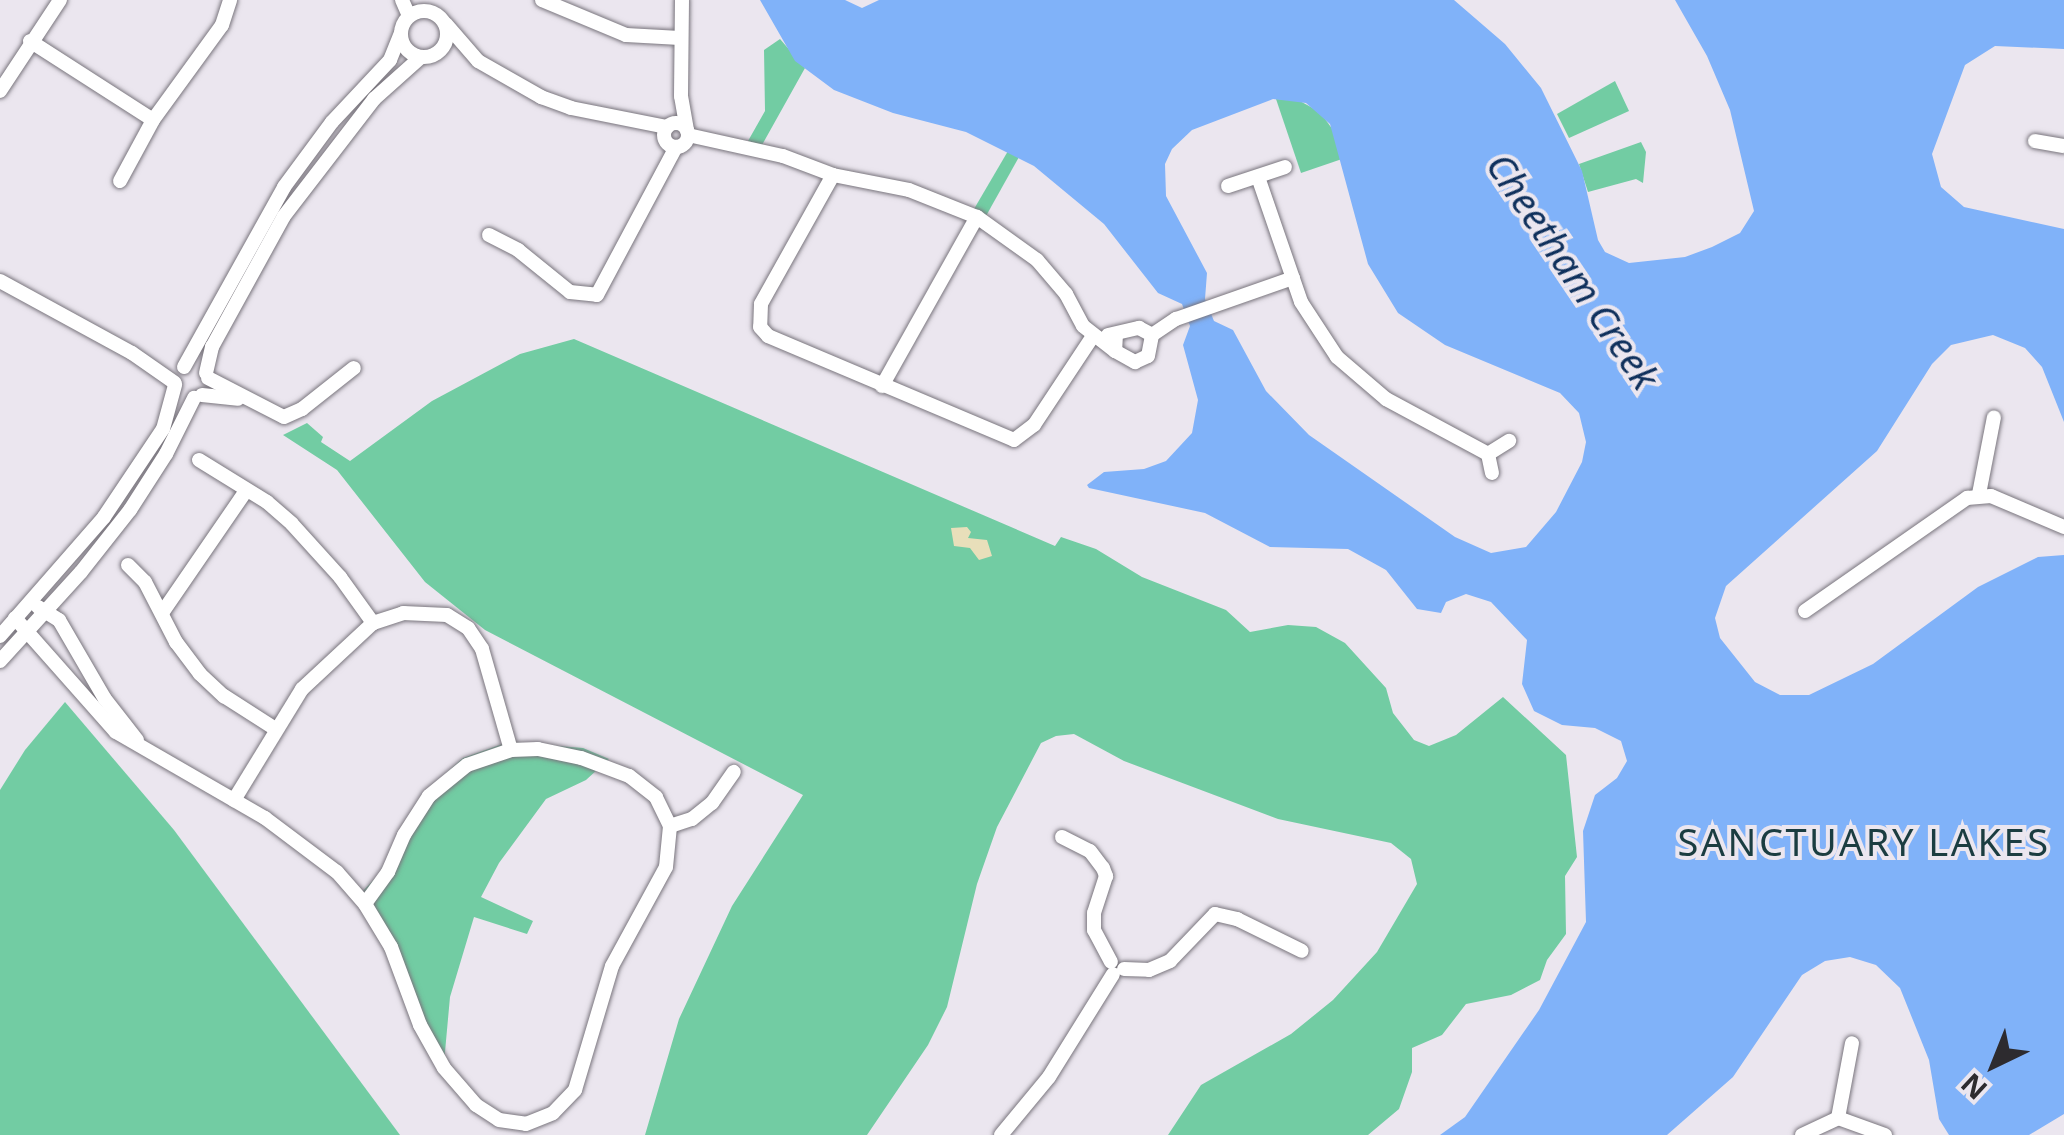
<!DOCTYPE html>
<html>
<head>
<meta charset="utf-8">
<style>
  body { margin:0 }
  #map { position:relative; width:2064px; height:1135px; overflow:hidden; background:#ebe6ef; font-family:"Noto Sans",sans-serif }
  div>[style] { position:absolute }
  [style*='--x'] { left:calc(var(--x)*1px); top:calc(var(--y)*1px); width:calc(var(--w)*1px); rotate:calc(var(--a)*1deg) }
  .green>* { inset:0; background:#72cca3 }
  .sand>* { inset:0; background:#e8dfba }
  .water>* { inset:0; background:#80b2f9 }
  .roads { filter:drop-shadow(0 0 2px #79757d) drop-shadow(0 0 2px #79757d) }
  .minor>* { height:14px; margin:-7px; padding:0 7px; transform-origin:7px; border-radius:7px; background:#fff }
  .minor>.ring { margin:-7px; padding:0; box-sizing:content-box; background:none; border:14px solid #fff; border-radius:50% }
  span { translate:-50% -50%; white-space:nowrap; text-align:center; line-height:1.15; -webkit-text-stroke:8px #ebe6ef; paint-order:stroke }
  .water-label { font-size:38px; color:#0f305c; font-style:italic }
  .neighbourhood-label { font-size:38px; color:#1b3d41; letter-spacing:2.5px }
  .north { position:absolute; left:1944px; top:1015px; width:100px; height:100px; -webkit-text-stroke:8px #ebe6ef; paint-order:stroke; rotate:223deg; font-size:28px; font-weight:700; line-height:40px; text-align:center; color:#2d2b2f }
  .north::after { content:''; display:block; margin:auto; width:35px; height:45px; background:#2d2b2f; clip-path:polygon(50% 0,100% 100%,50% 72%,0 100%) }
</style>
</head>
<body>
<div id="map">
  <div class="green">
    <div style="clip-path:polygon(780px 39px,805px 68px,762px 145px,748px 141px,765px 111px,764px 50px)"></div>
    <div style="clip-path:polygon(1615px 81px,1629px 111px,1569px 138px,1557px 114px)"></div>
    <div style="clip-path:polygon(1276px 99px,1298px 100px,1320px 112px,1333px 130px,1342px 159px,1301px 173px)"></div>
    <div style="clip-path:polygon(1641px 142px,1646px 152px,1643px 183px,1636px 179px,1588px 192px,1579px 164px)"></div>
    <div style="clip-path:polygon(1008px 151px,1019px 157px,986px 216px,974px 209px)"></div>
    <div style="clip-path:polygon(574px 339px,1055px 546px,1061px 537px,1096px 549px,1142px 577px,1226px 610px,1250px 632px,1288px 625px,1316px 627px,1345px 643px,1386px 688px,1393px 713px,1414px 740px,1429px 746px,1456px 735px,1503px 697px,1566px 755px,1577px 857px,1565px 876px,1566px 934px,1547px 960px,1540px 980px,1511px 995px,1466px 1004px,1442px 1035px,1412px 1048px,1412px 1072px,1399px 1109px,1368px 1135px,1168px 1135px,1201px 1085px,1291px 1034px,1333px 1000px,1377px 952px,1417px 884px,1411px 859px,1391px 843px,1278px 819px,1124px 761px,1074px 734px,1056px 736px,1041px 743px,997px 827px,977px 884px,947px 1007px,928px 1045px,867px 1135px,645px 1135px,679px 1019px,732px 906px,803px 795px,485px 630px,425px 582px,337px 470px,283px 435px,307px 423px,323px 437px,321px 442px,350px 461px,432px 401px,520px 354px)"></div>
    <div style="clip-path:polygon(65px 702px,174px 830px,400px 1135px,0 1135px,0 790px,25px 750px)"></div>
    <div style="clip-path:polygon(508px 742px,583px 748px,609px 759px,586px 780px,546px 799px,499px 863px,481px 897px,533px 921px,527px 934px,474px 917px,450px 997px,444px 1063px,391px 947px,359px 895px,384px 869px,425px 792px,463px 758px)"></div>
  </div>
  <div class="sand">
    <div style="clip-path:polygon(967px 527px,971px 532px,968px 538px,987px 540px,992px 556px,979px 560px,970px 548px,954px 546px,951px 528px)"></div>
  </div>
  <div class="water">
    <div style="clip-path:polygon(evenodd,760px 0,845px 0,862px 8px,879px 0,1454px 0,1505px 44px,1541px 88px,1582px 171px,1598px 240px,1605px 252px,1629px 263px,1685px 257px,1712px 247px,1740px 233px,1754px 211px,1730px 110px,1707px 56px,1675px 0,2064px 0,2064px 49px,1995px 46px,1965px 65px,1932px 154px,1941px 187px,1964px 207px,2064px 229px,2064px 422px,2042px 367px,2025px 348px,1993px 335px,1951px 345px,1932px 364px,1877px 451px,1726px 586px,1715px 618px,1720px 638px,1755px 682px,1780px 695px,1809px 695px,1873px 664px,1978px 587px,2038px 557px,2064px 555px,2064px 1114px,2029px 1135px,1949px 1135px,1939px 1119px,1929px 1060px,1900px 988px,1876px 965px,1850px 957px,1825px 961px,1802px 975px,1733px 1077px,1667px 1135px,1440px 1135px,1465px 1117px,1539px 1010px,1586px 922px,1583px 831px,1595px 795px,1617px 778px,1627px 761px,1621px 741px,1595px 728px,1562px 725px,1534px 711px,1522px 684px,1527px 640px,1491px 602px,1466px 594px,1446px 602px,1441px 613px,1417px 609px,1386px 570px,1348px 549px,1270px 547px,1205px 513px,1089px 488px,1087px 485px,1104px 472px,1144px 469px,1166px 461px,1192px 433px,1198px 400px,1183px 345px,1190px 326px,1182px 304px,1158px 293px,1104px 224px,1034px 166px,966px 132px,893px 113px,834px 90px,795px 61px,760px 0,1273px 99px,1306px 103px,1330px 124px,1368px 264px,1398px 313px,1445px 345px,1560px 393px,1579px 413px,1586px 442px,1582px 462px,1556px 512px,1526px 547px,1491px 553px,1455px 537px,1309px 435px,1266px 391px,1233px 330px,1214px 321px,1205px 299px,1207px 273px,1166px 196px,1165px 164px,1172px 149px,1192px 130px,1273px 99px)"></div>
  </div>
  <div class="roads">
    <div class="minor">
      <div style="--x:402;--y:0;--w:17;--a:66"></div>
      <div style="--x:542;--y:0;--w:91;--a:22.6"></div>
      <div style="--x:626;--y:35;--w:54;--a:3.2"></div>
      <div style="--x:682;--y:0;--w:96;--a:90.6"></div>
      <div style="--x:681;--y:96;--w:36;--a:80"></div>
      <div class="ring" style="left:401px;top:11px;width:32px;height:32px"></div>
      <div style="--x:446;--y:24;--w:49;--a:49.1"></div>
      <div style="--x:478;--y:61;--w:73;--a:29.7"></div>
      <div style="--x:541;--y:97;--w:32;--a:20"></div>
      <div style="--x:571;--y:108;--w:98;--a:11.2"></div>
      <div style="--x:30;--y:41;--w:146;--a:32.7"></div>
      <div style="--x:0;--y:91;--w:109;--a:-56.6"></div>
      <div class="ring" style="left:664px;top:123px;width:10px;height:10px"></div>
      <div style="--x:688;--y:135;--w:97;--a:12.5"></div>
      <div style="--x:783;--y:156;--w:53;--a:20.8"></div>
      <div style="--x:833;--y:175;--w:77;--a:11.2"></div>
      <div style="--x:909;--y:190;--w:73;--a:21.7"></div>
      <div style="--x:977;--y:217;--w:74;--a:35.6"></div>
      <div style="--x:1037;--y:260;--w:45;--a:49.5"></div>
      <div style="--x:1066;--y:294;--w:36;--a:62"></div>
      <div style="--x:1083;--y:326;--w:41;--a:38"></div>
      <div style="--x:2035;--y:141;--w:29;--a:10"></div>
      <div style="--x:833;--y:175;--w:148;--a:119.2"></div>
      <div style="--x:761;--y:304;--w:23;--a:92"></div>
      <div style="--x:760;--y:327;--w:12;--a:48"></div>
      <div style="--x:768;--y:336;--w:267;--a:22.9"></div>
      <div style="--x:1014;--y:440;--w:25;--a:-37"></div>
      <div style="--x:1034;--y:425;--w:107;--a:-56.5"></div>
      <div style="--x:1258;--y:177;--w:132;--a:71"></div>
      <div style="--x:1301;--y:302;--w:66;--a:56.8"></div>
      <div style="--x:1337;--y:357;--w:65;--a:40.6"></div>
      <div style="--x:1386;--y:399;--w:116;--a:28.3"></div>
      <div style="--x:120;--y:181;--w:69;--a:-61.6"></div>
      <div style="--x:153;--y:120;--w:117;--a:-54"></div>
      <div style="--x:222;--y:25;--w:26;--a:-72"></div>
      <div style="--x:1228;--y:186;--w:60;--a:-18.4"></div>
      <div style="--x:489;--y:235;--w:33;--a:27"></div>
      <div style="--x:518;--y:250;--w:67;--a:38.9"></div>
      <div style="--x:570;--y:292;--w:27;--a:6"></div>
      <div style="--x:597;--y:295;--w:168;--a:-61.9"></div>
      <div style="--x:0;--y:281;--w:150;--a:28.6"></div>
      <div style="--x:132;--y:353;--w:52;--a:34.9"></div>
      <div style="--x:1116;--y:334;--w:17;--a:93"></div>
      <div style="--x:1115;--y:351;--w:23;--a:29"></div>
      <div style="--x:1135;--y:362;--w:14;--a:-25"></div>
      <div style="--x:1148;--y:356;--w:21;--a:-79"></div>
      <div style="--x:1108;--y:335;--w:32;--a:-13"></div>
      <div style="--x:1139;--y:328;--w:15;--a:28"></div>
      <div style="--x:1152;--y:335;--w:29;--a:-34"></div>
      <div style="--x:1176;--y:319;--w:124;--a:-19.3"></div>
      <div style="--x:184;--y:367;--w:206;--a:-60.9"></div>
      <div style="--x:284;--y:187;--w:81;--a:-53.6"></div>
      <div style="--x:332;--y:122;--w:85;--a:-46.9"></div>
      <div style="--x:390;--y:60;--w:29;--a:-68"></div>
      <div style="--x:206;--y:373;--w:27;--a:-77"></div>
      <div style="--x:212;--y:347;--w:149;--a:-61.2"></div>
      <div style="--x:284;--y:216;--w:148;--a:-52.4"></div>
      <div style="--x:374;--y:99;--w:63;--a:-41.8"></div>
      <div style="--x:208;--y:378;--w:85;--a:27.2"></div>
      <div style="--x:284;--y:417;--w:20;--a:-24"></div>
      <div style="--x:302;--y:409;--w:66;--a:-38.3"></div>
      <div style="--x:882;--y:386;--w:194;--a:-60.7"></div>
      <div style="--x:202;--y:395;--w:36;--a:6"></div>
      <div style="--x:199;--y:460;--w:80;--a:31.7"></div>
      <div style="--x:267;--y:502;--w:33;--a:41"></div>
      <div style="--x:292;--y:524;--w:72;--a:47.8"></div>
      <div style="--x:340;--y:577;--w:57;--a:54.3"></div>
      <div style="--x:1492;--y:473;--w:19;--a:-102"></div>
      <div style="--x:1488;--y:454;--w:25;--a:-32"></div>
      <div style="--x:1979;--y:494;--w:78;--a:-79"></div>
      <div style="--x:128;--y:565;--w:24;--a:45"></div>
      <div style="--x:145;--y:582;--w:68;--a:62.7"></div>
      <div style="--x:176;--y:642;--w:40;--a:53"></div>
      <div style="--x:200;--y:674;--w:33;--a:43"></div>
      <div style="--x:224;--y:696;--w:59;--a:32.6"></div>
      <div style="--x:38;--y:607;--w:25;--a:32"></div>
      <div style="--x:59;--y:620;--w:91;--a:59.8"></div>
      <div style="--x:105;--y:699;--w:52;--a:52"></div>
      <div style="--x:1805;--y:611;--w:198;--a:-34.9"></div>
      <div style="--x:1967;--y:498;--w:24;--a:-5"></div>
      <div style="--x:1991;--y:496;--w:79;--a:23"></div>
      <div style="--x:162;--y:613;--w:148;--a:-55.5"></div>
      <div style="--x:15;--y:618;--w:152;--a:48.5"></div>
      <div style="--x:116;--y:732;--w:172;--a:30"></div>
      <div style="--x:265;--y:818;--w:90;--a:36.9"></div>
      <div style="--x:337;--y:872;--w:43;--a:48.8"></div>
      <div style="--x:365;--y:904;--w:50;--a:58.8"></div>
      <div style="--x:391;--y:947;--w:83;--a:69.6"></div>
      <div style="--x:420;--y:1025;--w:49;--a:60.8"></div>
      <div style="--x:444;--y:1068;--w:49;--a:49.1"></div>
      <div style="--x:476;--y:1105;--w:27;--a:33"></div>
      <div style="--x:499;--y:1120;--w:27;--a:8"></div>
      <div style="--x:526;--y:1124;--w:29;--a:-22"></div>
      <div style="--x:553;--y:1113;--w:32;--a:-46"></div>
      <div style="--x:575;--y:1090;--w:129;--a:-73.4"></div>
      <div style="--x:612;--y:966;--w:113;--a:-61.4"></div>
      <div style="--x:666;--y:867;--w:41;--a:-84.4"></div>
      <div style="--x:670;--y:826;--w:32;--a:-116"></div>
      <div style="--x:656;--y:797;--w:34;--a:-142"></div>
      <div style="--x:629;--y:776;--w:51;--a:-159.4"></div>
      <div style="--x:581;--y:758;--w:44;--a:-168.2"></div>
      <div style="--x:538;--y:749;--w:27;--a:178"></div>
      <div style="--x:511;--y:750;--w:46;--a:161.2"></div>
      <div style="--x:467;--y:765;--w:49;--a:140.8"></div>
      <div style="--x:429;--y:796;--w:46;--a:122.7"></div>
      <div style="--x:404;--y:835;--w:40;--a:113.4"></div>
      <div style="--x:388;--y:872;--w:39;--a:126"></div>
      <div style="--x:0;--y:636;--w:158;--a:-48.8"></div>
      <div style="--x:104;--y:517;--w:106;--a:-56.2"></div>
      <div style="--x:163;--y:429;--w:46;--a:-74.7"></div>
      <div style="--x:0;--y:661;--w:120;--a:-47.7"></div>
      <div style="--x:81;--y:572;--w:79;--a:-51.7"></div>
      <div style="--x:130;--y:510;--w:67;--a:-57.3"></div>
      <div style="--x:166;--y:454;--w:63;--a:-63.4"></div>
      <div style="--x:234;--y:800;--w:130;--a:-58.5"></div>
      <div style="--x:302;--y:689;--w:97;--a:-42.9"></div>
      <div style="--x:373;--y:623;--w:32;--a:-18"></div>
      <div style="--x:403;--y:613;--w:44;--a:2.6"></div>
      <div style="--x:447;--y:615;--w:25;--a:32"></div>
      <div style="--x:468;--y:628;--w:25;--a:56"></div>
      <div style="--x:482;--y:649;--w:105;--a:74"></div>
      <div style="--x:670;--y:826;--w:23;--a:-18"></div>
      <div style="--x:692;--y:819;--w:26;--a:-39"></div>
      <div style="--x:712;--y:803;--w:38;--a:-55"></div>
      <div style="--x:1062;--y:837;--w:31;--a:27"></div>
      <div style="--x:1090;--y:851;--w:21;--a:53"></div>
      <div style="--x:1103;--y:868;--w:9;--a:69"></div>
      <div style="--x:1106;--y:876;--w:39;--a:108"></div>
      <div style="--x:1094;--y:913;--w:17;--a:90"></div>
      <div style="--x:1094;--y:930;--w:36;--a:62"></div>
      <div style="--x:1124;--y:969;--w:25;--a:2"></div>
      <div style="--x:1149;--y:970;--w:23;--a:-23"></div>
      <div style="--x:1170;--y:961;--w:65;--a:-46.2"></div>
      <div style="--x:1215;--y:914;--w:23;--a:13"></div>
      <div style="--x:1237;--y:919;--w:72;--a:26.2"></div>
      <div style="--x:1838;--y:1118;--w:76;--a:-79.4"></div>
      <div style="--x:1001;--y:1135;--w:75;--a:-50.4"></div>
      <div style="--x:1049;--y:1077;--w:121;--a:-58.1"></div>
      <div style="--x:1802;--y:1135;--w:40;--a:-25"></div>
      <div style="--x:1838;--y:1118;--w:50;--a:19.9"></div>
    </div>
  </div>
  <div class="water-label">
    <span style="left:1573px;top:271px;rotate:56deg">Cheetham Creek</span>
  </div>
  <div class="neighbourhood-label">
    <span style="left:1864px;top:842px">SANCTUARY LAKES</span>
  </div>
  <div class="north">N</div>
</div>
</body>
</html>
